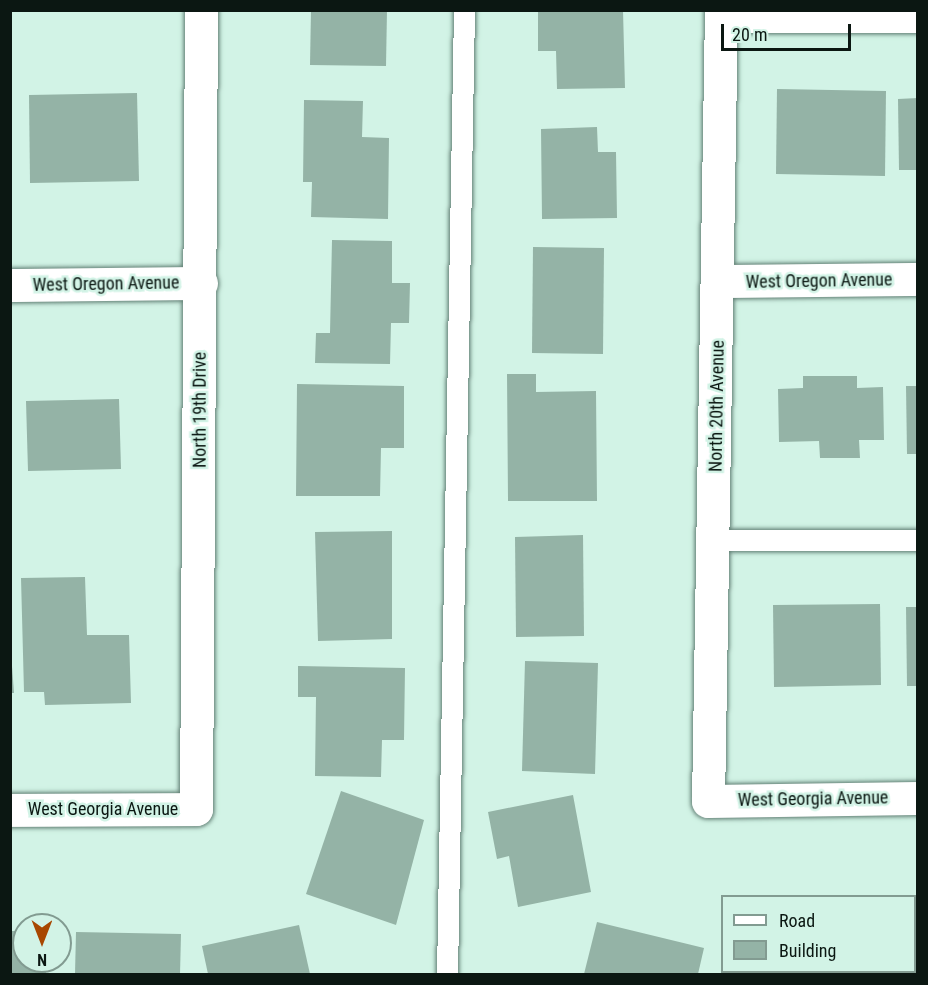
<!DOCTYPE html>
<html>
<head>
<meta charset="utf-8">
<style>
  body { margin:0 }
  #map { position:relative; width:928px; height:985px; overflow:hidden; background:#d2f3e6; font-family:"Roboto Condensed",sans-serif }
  div>[style] { position:absolute }
  [style*='--x'] { left:calc(var(--x)*1px); top:calc(var(--y)*1px); width:calc(var(--w)*1px); rotate:calc(var(--a)*1deg) }
  .building>* { inset:0; background:#94b3a6 }
  .roads { filter:drop-shadow(0 0 2px #638176) drop-shadow(0 0 2px #638176) }
  .service>* { height:21px; margin:-10.5px; padding:0 10.5px; transform-origin:10.5px; border-radius:10.5px; background:#fff }
  .minor>* { height:33px; margin:-16.5px; padding:0 16.5px; transform-origin:16.5px; border-radius:16.5px; background:#fff }
  span { translate:-50% -50%; white-space:nowrap; text-align:center; line-height:1.15; -webkit-text-stroke:5px #d2f3e6; paint-order:stroke }
  .street-label { font-size:18px; color:#0b1712 }
  .frame { position:absolute; inset:0; border:12px solid #0b1712; pointer-events:none }
  .legend { position:absolute; left:721px; top:895px; width:195px; height:78px; box-sizing:border-box; background:#d2f3e6; border:2px solid #829b91; margin:0; padding:8px 10px; list-style:none; font-size:18px; color:#0b1712 }
  .legend li { display:flex; align-items:center; gap:12px; height:30px }
  .legend b { width:30px; border:2px solid #829b91 }
  .north { position:absolute; left:12px; top:913px; width:60px; height:60px; box-sizing:border-box; background:#d2f3e6; border:2px solid #829b91; border-radius:50%; rotate:180deg; font-size:16px; font-weight:700; line-height:24px; text-align:center; color:#0b1712 }
  .north::after { content:''; display:block; margin:auto; width:21px; height:27px; background:#a84700; clip-path:polygon(50% 0,100% 100%,50% 72%,0 100%) }
  .scale { position:absolute; left:721px; top:24px; width:130px; height:27px; box-sizing:border-box; border:3px solid #0b1712; border-top:0; padding-left:8px; font-size:18px; line-height:21px; white-space:nowrap; color:#0b1712; -webkit-text-stroke:4px #d2f3e6; paint-order:stroke }
</style>
</head>
<body>
<div id="map">
  <div class="building">
    <div style="clip-path:polygon(311px 10px,387px 10px,386px 66px,310px 65px)"></div>
    <div style="clip-path:polygon(538px 10px,623px 10px,625px 88px,557px 89px,556px 51px,538px 51px)"></div>
    <div style="clip-path:polygon(777px 89px,886px 91px,885px 176px,776px 174px)"></div>
    <div style="clip-path:polygon(137px 93px,139px 181px,30px 183px,29px 95px)"></div>
    <div style="clip-path:polygon(918px 98px,918px 170px,899px 170px,898px 99px)"></div>
    <div style="clip-path:polygon(304px 100px,363px 101px,362px 137px,389px 138px,388px 219px,311px 217px,312px 182px,303px 182px)"></div>
    <div style="clip-path:polygon(597px 127px,598px 152px,616px 152px,617px 218px,542px 219px,541px 129px)"></div>
    <div style="clip-path:polygon(332px 240px,392px 241px,392px 283px,410px 283px,409px 323px,391px 323px,390px 364px,315px 363px,316px 333px,330px 333px)"></div>
    <div style="clip-path:polygon(533px 247px,604px 248px,603px 354px,532px 353px)"></div>
    <div style="clip-path:polygon(507px 374px,536px 374px,536px 392px,596px 391px,597px 501px,508px 501px)"></div>
    <div style="clip-path:polygon(803px 376px,857px 376px,857px 388px,883px 387px,884px 440px,859px 440px,860px 458px,820px 458px,819px 441px,779px 442px,778px 389px,803px 388px)"></div>
    <div style="clip-path:polygon(297px 384px,404px 386px,404px 448px,381px 448px,380px 496px,296px 496px)"></div>
    <div style="clip-path:polygon(906px 386px,918px 386px,918px 454px,907px 454px)"></div>
    <div style="clip-path:polygon(119px 399px,121px 469px,28px 471px,26px 401px)"></div>
    <div style="clip-path:polygon(392px 531px,392px 639px,318px 641px,315px 532px)"></div>
    <div style="clip-path:polygon(583px 535px,584px 636px,516px 637px,515px 537px)"></div>
    <div style="clip-path:polygon(85px 577px,87px 635px,129px 635px,131px 703px,45px 705px,44px 692px,24px 692px,21px 578px)"></div>
    <div style="clip-path:polygon(880px 604px,881px 685px,774px 687px,773px 605px)"></div>
    <div style="clip-path:polygon(906px 607px,918px 607px,918px 686px,907px 686px)"></div>
    <div style="clip-path:polygon(10px 639px,14px 693px,10px 693px)"></div>
    <div style="clip-path:polygon(525px 661px,598px 663px,595px 774px,522px 771px)"></div>
    <div style="clip-path:polygon(298px 666px,405px 668px,404px 740px,382px 740px,381px 777px,315px 776px,316px 697px,298px 697px)"></div>
    <div style="clip-path:polygon(341px 791px,424px 820px,396px 925px,306px 894px)"></div>
    <div style="clip-path:polygon(573px 795px,591px 892px,518px 907px,509px 856px,497px 859px,488px 812px)"></div>
    <div style="clip-path:polygon(597px 922px,704px 948px,698px 974px,584px 974px)"></div>
    <div style="clip-path:polygon(299px 925px,310px 974px,208px 974px,202px 946px)"></div>
    <div style="clip-path:polygon(914px 925px,918px 974px,870px 974px,914px 972px)"></div>
    <div style="clip-path:polygon(10px 931px,24px 931px,24px 961px,46px 961px,46px 974px,10px 974px)"></div>
    <div style="clip-path:polygon(76px 932px,181px 934px,180px 974px,75px 974px)"></div>
    <div style="clip-path:polygon(723px 972px,835px 972px,835px 974px,724px 974px)"></div>
  </div>
  <div class="roads">
    <div class="service">
      <div style="--x:721;--y:22;--w:197;--a:0"></div>
      <div style="--x:714;--y:540;--w:204;--a:0"></div>
      <div style="--x:447;--y:974;--w:964;--a:-88.99"></div>
    </div>
    <div class="minor">
      <div style="--x:721;--y:10;--w:791;--a:90.94"></div>
      <div style="--x:708;--y:801;--w:210;--a:-0.8"></div>
      <div style="--x:720;--y:281;--w:198;--a:-0.6"></div>
      <div style="--x:10;--y:285;--w:191;--a:-0.6"></div>
      <div style="--x:10;--y:810;--w:186;--a:-0.3"></div>
      <div style="--x:196;--y:809;--w:799;--a:-89.64"></div>
    </div>
  </div>
  <div class="street-label">
    <span style="left:819px;top:281px;rotate:-1deg">West Oregon Avenue</span>
    <span style="left:106px;top:284px;rotate:-1deg">West Oregon Avenue</span>
    <span style="left:717px;top:406px;rotate:-89deg">North 20th Avenue</span>
    <span style="left:200px;top:410px;rotate:-90deg">North 19th Drive</span>
    <span style="left:813px;top:799px;rotate:-1deg">West Georgia Avenue</span>
    <span style="left:103px;top:809px">West Georgia Avenue</span>
  </div>
  <div class="frame"></div>
  <ul class="legend">
  <li><b style="height:8px;background:#fff"></b>Road</li>
  <li><b style="height:16px;background:#94b3a6"></b>Building</li>
  </ul>
  <div class="north">N</div>
  <div class="scale">20 m</div>
</div>
</body>
</html>
